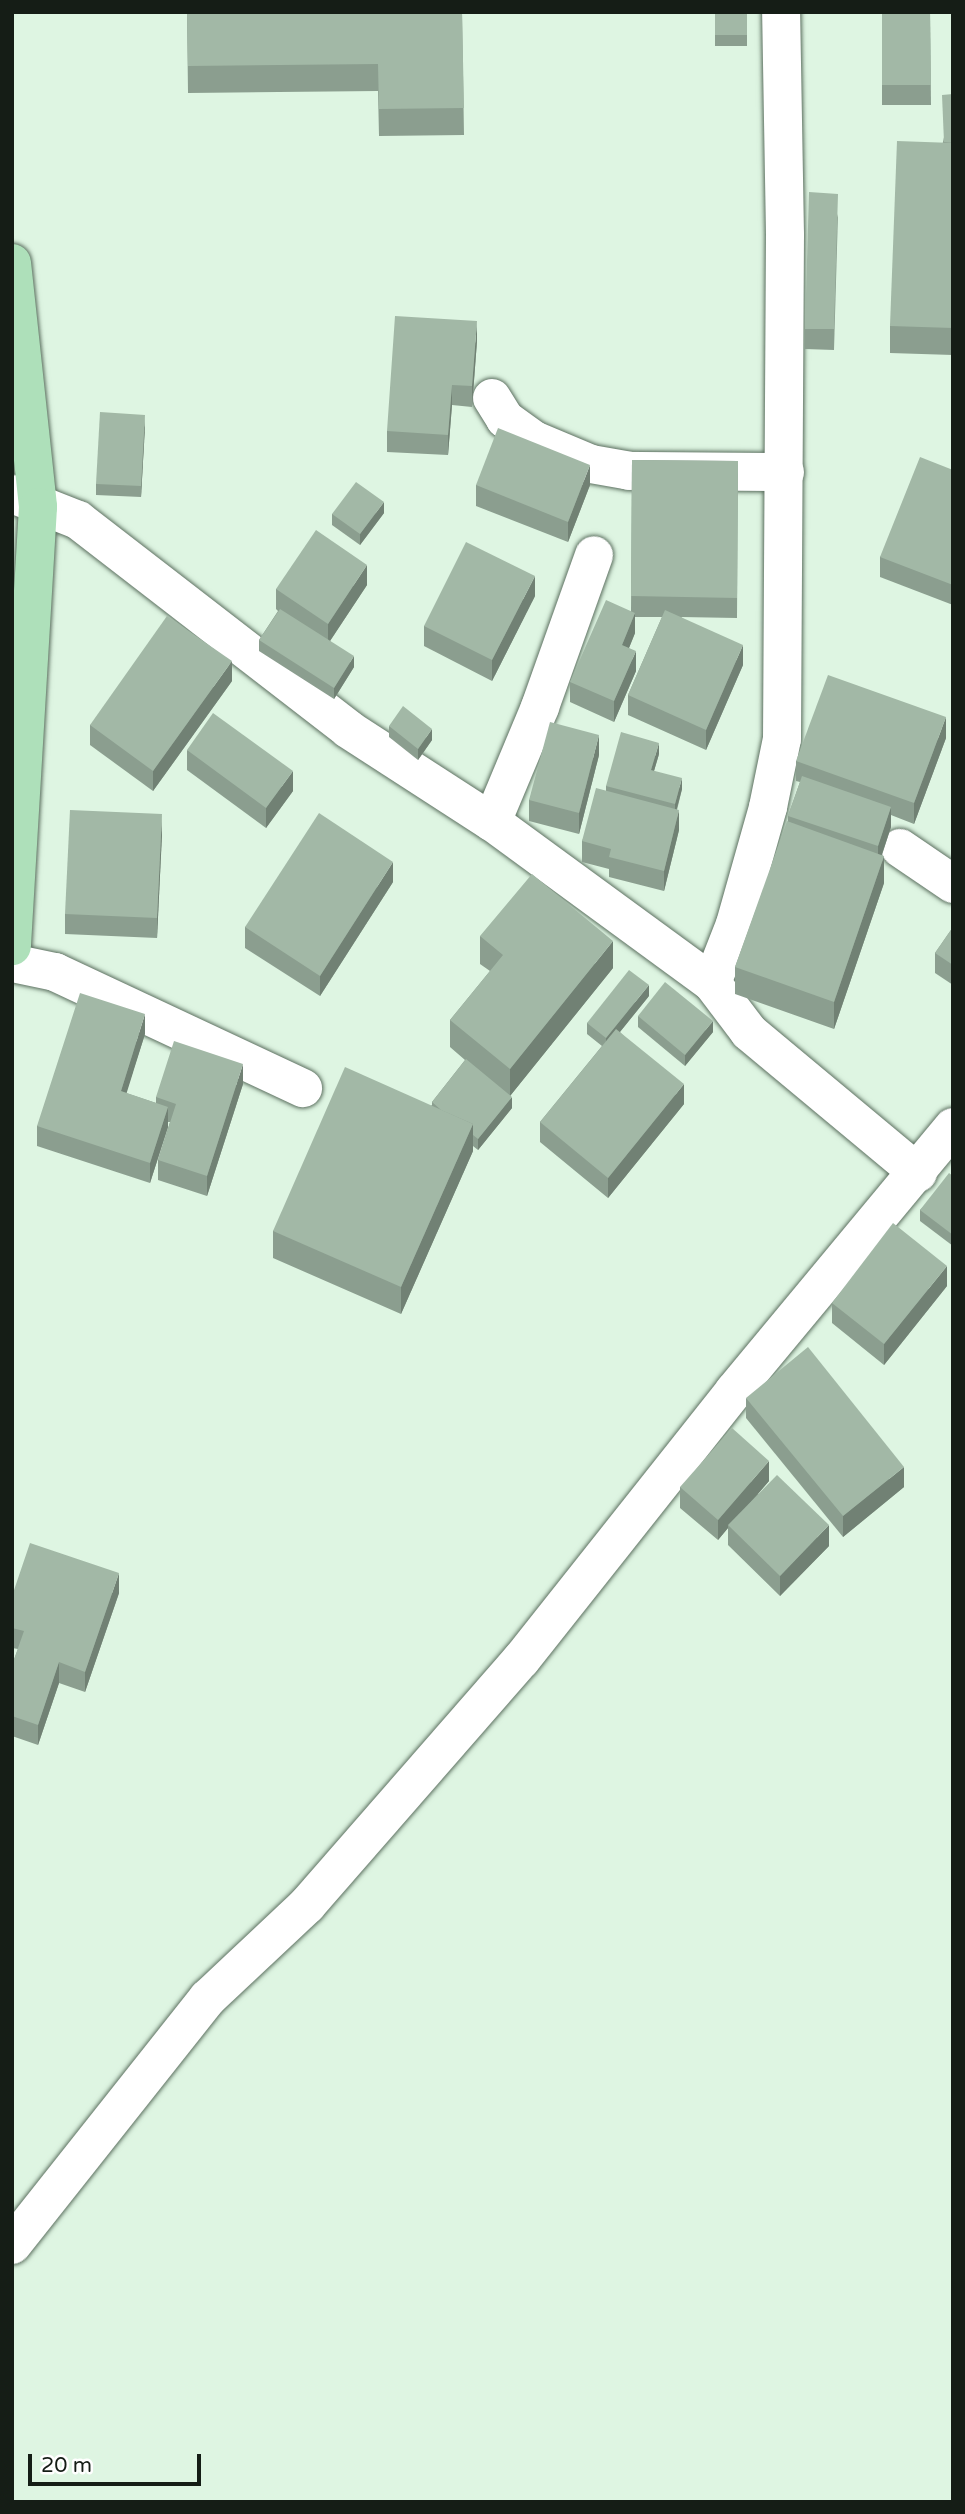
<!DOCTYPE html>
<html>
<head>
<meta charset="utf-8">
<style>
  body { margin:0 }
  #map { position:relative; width:965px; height:2514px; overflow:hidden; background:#def5e2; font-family:"Varela Round",sans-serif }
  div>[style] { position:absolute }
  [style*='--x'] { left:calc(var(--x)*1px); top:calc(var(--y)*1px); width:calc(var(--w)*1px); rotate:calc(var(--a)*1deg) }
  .roads { filter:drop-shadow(0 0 2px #5c7060) drop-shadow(0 0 2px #5c7060) }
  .street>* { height:38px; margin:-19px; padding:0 19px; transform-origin:19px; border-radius:19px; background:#fff }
  .primary>* { height:38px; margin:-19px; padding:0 19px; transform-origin:19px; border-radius:19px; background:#aee0ba }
  .wall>* { inset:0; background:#8b9e8f }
  .shaded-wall>* { inset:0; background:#718174 }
  .building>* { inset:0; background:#a2b8a6 }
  span { translate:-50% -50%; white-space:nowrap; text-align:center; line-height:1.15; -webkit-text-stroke:6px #fff; paint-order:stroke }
  .frame { position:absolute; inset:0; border:14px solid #151d16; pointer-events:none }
  .scale { position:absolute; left:28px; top:2454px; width:173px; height:32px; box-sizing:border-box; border:4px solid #151d16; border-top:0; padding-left:9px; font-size:21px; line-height:24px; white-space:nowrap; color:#151d16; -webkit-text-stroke:5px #fff; paint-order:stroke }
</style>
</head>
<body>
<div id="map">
  <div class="roads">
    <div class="street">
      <div style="--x:492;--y:398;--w:25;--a:58"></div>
      <div style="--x:505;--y:419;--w:36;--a:36"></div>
      <div style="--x:534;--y:440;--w:62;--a:22.8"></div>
      <div style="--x:591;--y:464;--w:39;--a:10"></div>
      <div style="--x:629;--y:471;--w:156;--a:0.4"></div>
      <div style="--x:12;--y:494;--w:71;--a:21.5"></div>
      <div style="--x:78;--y:520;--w:341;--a:37.7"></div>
      <div style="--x:348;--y:729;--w:171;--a:32.9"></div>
      <div style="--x:492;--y:822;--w:273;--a:36.2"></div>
      <div style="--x:712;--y:983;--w:61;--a:52.9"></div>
      <div style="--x:749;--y:1032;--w:220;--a:39.8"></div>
      <div style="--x:492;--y:822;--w:125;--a:-67.3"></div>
      <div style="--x:540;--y:707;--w:161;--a:-70.4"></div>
      <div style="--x:900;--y:848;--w:64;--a:34.2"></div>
      <div style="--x:12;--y:963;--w:44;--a:11.8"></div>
      <div style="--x:55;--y:972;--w:274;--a:25.1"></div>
      <div style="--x:712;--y:983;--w:63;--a:-68.7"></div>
      <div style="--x:735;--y:924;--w:122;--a:-74.2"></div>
      <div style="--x:768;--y:807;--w:69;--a:-78.4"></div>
      <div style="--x:782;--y:739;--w:504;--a:-89.66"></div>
      <div style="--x:785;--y:235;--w:223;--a:-91"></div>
      <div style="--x:12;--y:2245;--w:315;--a:-51.6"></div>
      <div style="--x:208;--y:1998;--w:136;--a:-43.2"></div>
      <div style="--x:307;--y:1905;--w:325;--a:-48.9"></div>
      <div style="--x:521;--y:1660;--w:343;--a:-51.6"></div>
      <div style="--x:734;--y:1391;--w:343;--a:-50.3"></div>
    </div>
    <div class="primary">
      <div style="--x:12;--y:263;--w:245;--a:83.9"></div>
      <div style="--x:38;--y:507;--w:440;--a:93.4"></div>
    </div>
  </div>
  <div class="wall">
    <div style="clip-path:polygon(187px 12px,462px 12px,464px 135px,379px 136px,378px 91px,188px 93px)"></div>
    <div style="clip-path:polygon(715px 12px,747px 12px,747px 46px,715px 46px)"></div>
    <div style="clip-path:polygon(882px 12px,930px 12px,931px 105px,882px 105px)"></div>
    <div style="clip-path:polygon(953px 94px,953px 355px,890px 353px,890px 326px,943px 142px)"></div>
    <div style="clip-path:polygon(838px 214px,834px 350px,805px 349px,805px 329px)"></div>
    <div style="clip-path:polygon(477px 341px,472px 407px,452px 405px,448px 455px,387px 452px,387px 431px)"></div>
    <div style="clip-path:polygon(145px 426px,141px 497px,96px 495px,96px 484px)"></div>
    <div style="clip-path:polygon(632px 460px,738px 461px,737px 618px,681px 617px,743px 665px,706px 750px,628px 715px,628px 695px,662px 617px,635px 617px,635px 633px,629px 648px,636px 671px,614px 722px,570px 702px,570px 682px,631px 611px)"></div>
    <div style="clip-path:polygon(953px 470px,953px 605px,880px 577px,880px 557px)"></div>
    <div style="clip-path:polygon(476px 485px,590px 485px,568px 542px,476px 506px)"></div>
    <div style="clip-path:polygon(384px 513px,360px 545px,332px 525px,332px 514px)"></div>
    <div style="clip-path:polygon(367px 585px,330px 641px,354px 667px,334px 699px,259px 651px,259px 640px,278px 611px,276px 609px,276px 589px)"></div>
    <div style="clip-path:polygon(535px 596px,492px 681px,424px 646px,424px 626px)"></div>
    <div style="clip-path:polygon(232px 681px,153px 791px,90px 745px,90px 725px)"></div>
    <div style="clip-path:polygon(389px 726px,432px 740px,418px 760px,389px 737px)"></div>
    <div style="clip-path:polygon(946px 738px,914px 824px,891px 815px,891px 827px,882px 855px,884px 883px,834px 1029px,735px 994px,735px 967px,788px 822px,788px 816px,800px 782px,796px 781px,796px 761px)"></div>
    <div style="clip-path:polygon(187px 750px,293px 791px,266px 828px,187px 770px)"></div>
    <div style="clip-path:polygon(659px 754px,654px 771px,682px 789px,677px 810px,679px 830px,664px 891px,609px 877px,609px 869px,582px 862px,582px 841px,606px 791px,606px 786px)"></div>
    <div style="clip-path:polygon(599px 755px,579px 834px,529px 821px,529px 800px)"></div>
    <div style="clip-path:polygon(162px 834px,157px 938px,65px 934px,65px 914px)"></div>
    <div style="clip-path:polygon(393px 882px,320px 996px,245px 948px,245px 927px)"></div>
    <div style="clip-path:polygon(953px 927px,953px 985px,935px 973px,935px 953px)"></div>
    <div style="clip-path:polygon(480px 936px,613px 968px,510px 1096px,512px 1108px,478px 1150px,473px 1146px,473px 1151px,401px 1314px,273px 1258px,273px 1231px,432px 1105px,432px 1102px,465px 1060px,450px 1047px,450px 1020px,490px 971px,480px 964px)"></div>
    <div style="clip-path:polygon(649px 996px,620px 1032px,684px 1104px,608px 1198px,540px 1142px,540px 1122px,602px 1046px,587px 1034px,587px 1023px)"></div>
    <div style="clip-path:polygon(638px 1016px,713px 1032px,685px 1066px,638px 1027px)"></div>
    <div style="clip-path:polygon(145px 1034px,126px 1093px,156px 1103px,156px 1097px,243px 1084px,207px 1196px,158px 1180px,158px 1160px,170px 1122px,168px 1122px,168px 1127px,150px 1183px,37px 1146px,37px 1126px)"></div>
    <div style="clip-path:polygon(953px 1176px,953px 1246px,920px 1221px,920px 1210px)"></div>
    <div style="clip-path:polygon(947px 1286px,884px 1365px,832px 1323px,832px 1303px)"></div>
    <div style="clip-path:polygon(746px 1398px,904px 1487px,843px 1537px,746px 1418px)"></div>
    <div style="clip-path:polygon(769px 1481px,758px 1494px,829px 1546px,780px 1596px,728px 1545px,728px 1528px,718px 1540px,680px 1508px,680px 1487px)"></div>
    <div style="clip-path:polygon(119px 1593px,85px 1692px,59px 1683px,38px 1745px,12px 1736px,12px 1665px,18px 1649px,12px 1648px,12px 1596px)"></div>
  </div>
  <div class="shaded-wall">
    <div style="clip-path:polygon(477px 321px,477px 341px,472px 407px,472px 386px)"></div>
    <div style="clip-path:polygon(452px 385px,452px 405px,448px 455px,448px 435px)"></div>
    <div style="clip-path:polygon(145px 415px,145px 426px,141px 497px,141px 486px)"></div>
    <div style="clip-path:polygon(590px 465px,590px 485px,568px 542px,568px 522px)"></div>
    <div style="clip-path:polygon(384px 502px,384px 513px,360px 545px,360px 534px)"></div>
    <div style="clip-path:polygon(367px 565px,367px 585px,328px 644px,328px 624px)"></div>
    <div style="clip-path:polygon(535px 576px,535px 596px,492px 681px,492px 660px)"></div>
    <div style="clip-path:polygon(635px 613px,635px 633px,622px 665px,622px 645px)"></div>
    <div style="clip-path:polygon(743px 645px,743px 665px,706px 750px,706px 730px)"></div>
    <div style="clip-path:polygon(636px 651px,636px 671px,614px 722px,614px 701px)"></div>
    <div style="clip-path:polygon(354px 656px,354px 667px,334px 699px,334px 688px)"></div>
    <div style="clip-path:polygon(232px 661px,232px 681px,153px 791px,153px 771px)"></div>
    <div style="clip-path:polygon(946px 717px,946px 738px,914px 824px,914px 803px)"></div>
    <div style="clip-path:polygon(432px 729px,432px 740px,418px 760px,418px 749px)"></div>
    <div style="clip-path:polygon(599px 735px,599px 755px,579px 834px,579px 813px)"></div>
    <div style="clip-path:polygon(659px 743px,659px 754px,651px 781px,651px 770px)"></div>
    <div style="clip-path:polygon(293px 771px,293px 791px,266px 828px,266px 808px)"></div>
    <div style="clip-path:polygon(682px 778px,682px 789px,675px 815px,675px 804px)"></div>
    <div style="clip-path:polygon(891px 807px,891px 827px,878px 866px,878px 846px)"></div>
    <div style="clip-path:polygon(679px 810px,679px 830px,664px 891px,664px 871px)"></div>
    <div style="clip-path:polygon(162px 814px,162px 834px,157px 938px,157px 918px)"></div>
    <div style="clip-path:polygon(884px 856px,884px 883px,834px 1029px,834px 1002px)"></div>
    <div style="clip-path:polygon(393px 862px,393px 882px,320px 996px,320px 976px)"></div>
    <div style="clip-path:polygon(613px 941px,613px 968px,510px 1096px,510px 1069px)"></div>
    <div style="clip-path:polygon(649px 985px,649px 996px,606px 1049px,606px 1038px)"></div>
    <div style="clip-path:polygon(145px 1014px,145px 1034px,121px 1111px,121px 1091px)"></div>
    <div style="clip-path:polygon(713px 1021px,713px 1032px,685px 1066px,685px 1055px)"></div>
    <div style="clip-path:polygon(243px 1064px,243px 1084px,207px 1196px,207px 1176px)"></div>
    <div style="clip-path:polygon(684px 1084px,684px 1104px,608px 1198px,608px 1178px)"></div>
    <div style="clip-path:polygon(512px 1097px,512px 1108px,478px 1150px,478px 1139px)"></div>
    <div style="clip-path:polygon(168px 1107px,168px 1127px,150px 1183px,150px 1163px)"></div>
    <div style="clip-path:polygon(473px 1124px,473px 1151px,401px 1314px,401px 1287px)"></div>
    <div style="clip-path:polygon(947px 1266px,947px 1286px,884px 1365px,884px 1344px)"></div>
    <div style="clip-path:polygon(769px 1461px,769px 1481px,730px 1526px,728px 1525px,728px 1528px,718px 1540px,718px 1520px)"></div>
    <div style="clip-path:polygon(904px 1467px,904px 1487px,843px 1537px,843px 1516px)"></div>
    <div style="clip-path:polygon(829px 1525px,829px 1546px,780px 1596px,780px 1576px)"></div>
    <div style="clip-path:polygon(119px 1573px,119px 1593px,85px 1692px,85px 1672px)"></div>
    <div style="clip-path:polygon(59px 1662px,59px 1683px,38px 1745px,38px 1725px)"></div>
  </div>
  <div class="building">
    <div style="clip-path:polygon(187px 12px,462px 12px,464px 108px,379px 109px,378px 64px,188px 66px)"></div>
    <div style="clip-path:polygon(715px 12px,747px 12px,747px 35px,715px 35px)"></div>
    <div style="clip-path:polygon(882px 12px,930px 12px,931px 85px,882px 85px)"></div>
    <div style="clip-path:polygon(953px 94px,953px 143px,944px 142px,942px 95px)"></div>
    <div style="clip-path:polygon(897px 141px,953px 143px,953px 328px,890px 326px)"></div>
    <div style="clip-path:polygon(809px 192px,838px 194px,834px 329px,805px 329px)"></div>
    <div style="clip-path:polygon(395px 316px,477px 321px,472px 386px,452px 385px,448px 435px,387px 431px)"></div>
    <div style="clip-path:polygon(100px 412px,145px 415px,141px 486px,96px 484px)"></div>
    <div style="clip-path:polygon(498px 428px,590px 465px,568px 522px,476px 485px)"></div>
    <div style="clip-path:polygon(920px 457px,953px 470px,953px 585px,880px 557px)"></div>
    <div style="clip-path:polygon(632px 460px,738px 461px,737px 598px,631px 596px)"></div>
    <div style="clip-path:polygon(356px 482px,384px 502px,360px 534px,332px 514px)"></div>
    <div style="clip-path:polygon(316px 530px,367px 565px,328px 624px,276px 589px)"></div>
    <div style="clip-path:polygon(466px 542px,535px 576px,492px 660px,424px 626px)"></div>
    <div style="clip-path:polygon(606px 600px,635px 613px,622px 645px,636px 651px,614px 701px,570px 682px)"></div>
    <div style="clip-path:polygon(280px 609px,354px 656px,334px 688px,259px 640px)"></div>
    <div style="clip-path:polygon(665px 610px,743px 645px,706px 730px,628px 695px)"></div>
    <div style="clip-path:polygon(167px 616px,232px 661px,153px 771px,90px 725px)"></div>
    <div style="clip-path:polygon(828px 675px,946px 717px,914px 803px,796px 761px)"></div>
    <div style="clip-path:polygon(403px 706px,432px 729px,418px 749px,389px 726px)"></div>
    <div style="clip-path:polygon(213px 713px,293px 771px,266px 808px,187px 750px)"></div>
    <div style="clip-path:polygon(550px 722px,599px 735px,579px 813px,529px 800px)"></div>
    <div style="clip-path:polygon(621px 732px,659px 743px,651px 770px,682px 778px,675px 804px,606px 786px)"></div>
    <div style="clip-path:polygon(802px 776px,891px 807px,878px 846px,788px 816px)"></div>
    <div style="clip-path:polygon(596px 788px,679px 810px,664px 871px,609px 857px,611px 849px,582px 841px)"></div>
    <div style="clip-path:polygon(70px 810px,162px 814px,157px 918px,65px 914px)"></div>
    <div style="clip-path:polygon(319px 813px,393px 862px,320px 976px,245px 927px)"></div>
    <div style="clip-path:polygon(787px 821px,884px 856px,834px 1002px,735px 967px)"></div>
    <div style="clip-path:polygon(532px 874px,613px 941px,510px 1069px,450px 1020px,503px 955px,480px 936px)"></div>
    <div style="clip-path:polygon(953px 927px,953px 965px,935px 953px)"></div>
    <div style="clip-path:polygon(629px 970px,649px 985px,606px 1038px,587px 1023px)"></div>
    <div style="clip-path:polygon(665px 982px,713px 1021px,685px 1055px,638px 1016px)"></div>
    <div style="clip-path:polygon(80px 993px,145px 1014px,121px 1091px,168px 1107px,150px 1163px,37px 1126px)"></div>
    <div style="clip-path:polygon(616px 1029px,684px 1084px,608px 1178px,540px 1122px)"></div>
    <div style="clip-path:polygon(174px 1041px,243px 1064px,207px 1176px,158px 1160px,176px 1104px,156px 1097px)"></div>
    <div style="clip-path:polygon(466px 1059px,512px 1097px,478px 1139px,473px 1135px,473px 1124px,441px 1110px,432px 1102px)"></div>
    <div style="clip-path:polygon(345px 1067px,473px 1124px,401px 1287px,273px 1231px)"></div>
    <div style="clip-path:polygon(949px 1173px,953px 1176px,953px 1235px,920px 1210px)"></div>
    <div style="clip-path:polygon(893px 1223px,947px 1266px,884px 1344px,832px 1303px)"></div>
    <div style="clip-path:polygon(808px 1347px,904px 1467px,843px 1516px,746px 1398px)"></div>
    <div style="clip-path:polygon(732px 1428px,769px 1461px,718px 1520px,680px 1487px)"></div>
    <div style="clip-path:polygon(777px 1475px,829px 1525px,780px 1576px,728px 1525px)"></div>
    <div style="clip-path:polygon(30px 1543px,119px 1573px,85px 1672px,59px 1662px,38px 1725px,12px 1716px,12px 1665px,24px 1631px,12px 1628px,12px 1596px)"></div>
  </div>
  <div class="frame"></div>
  <div class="scale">20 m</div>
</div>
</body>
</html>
